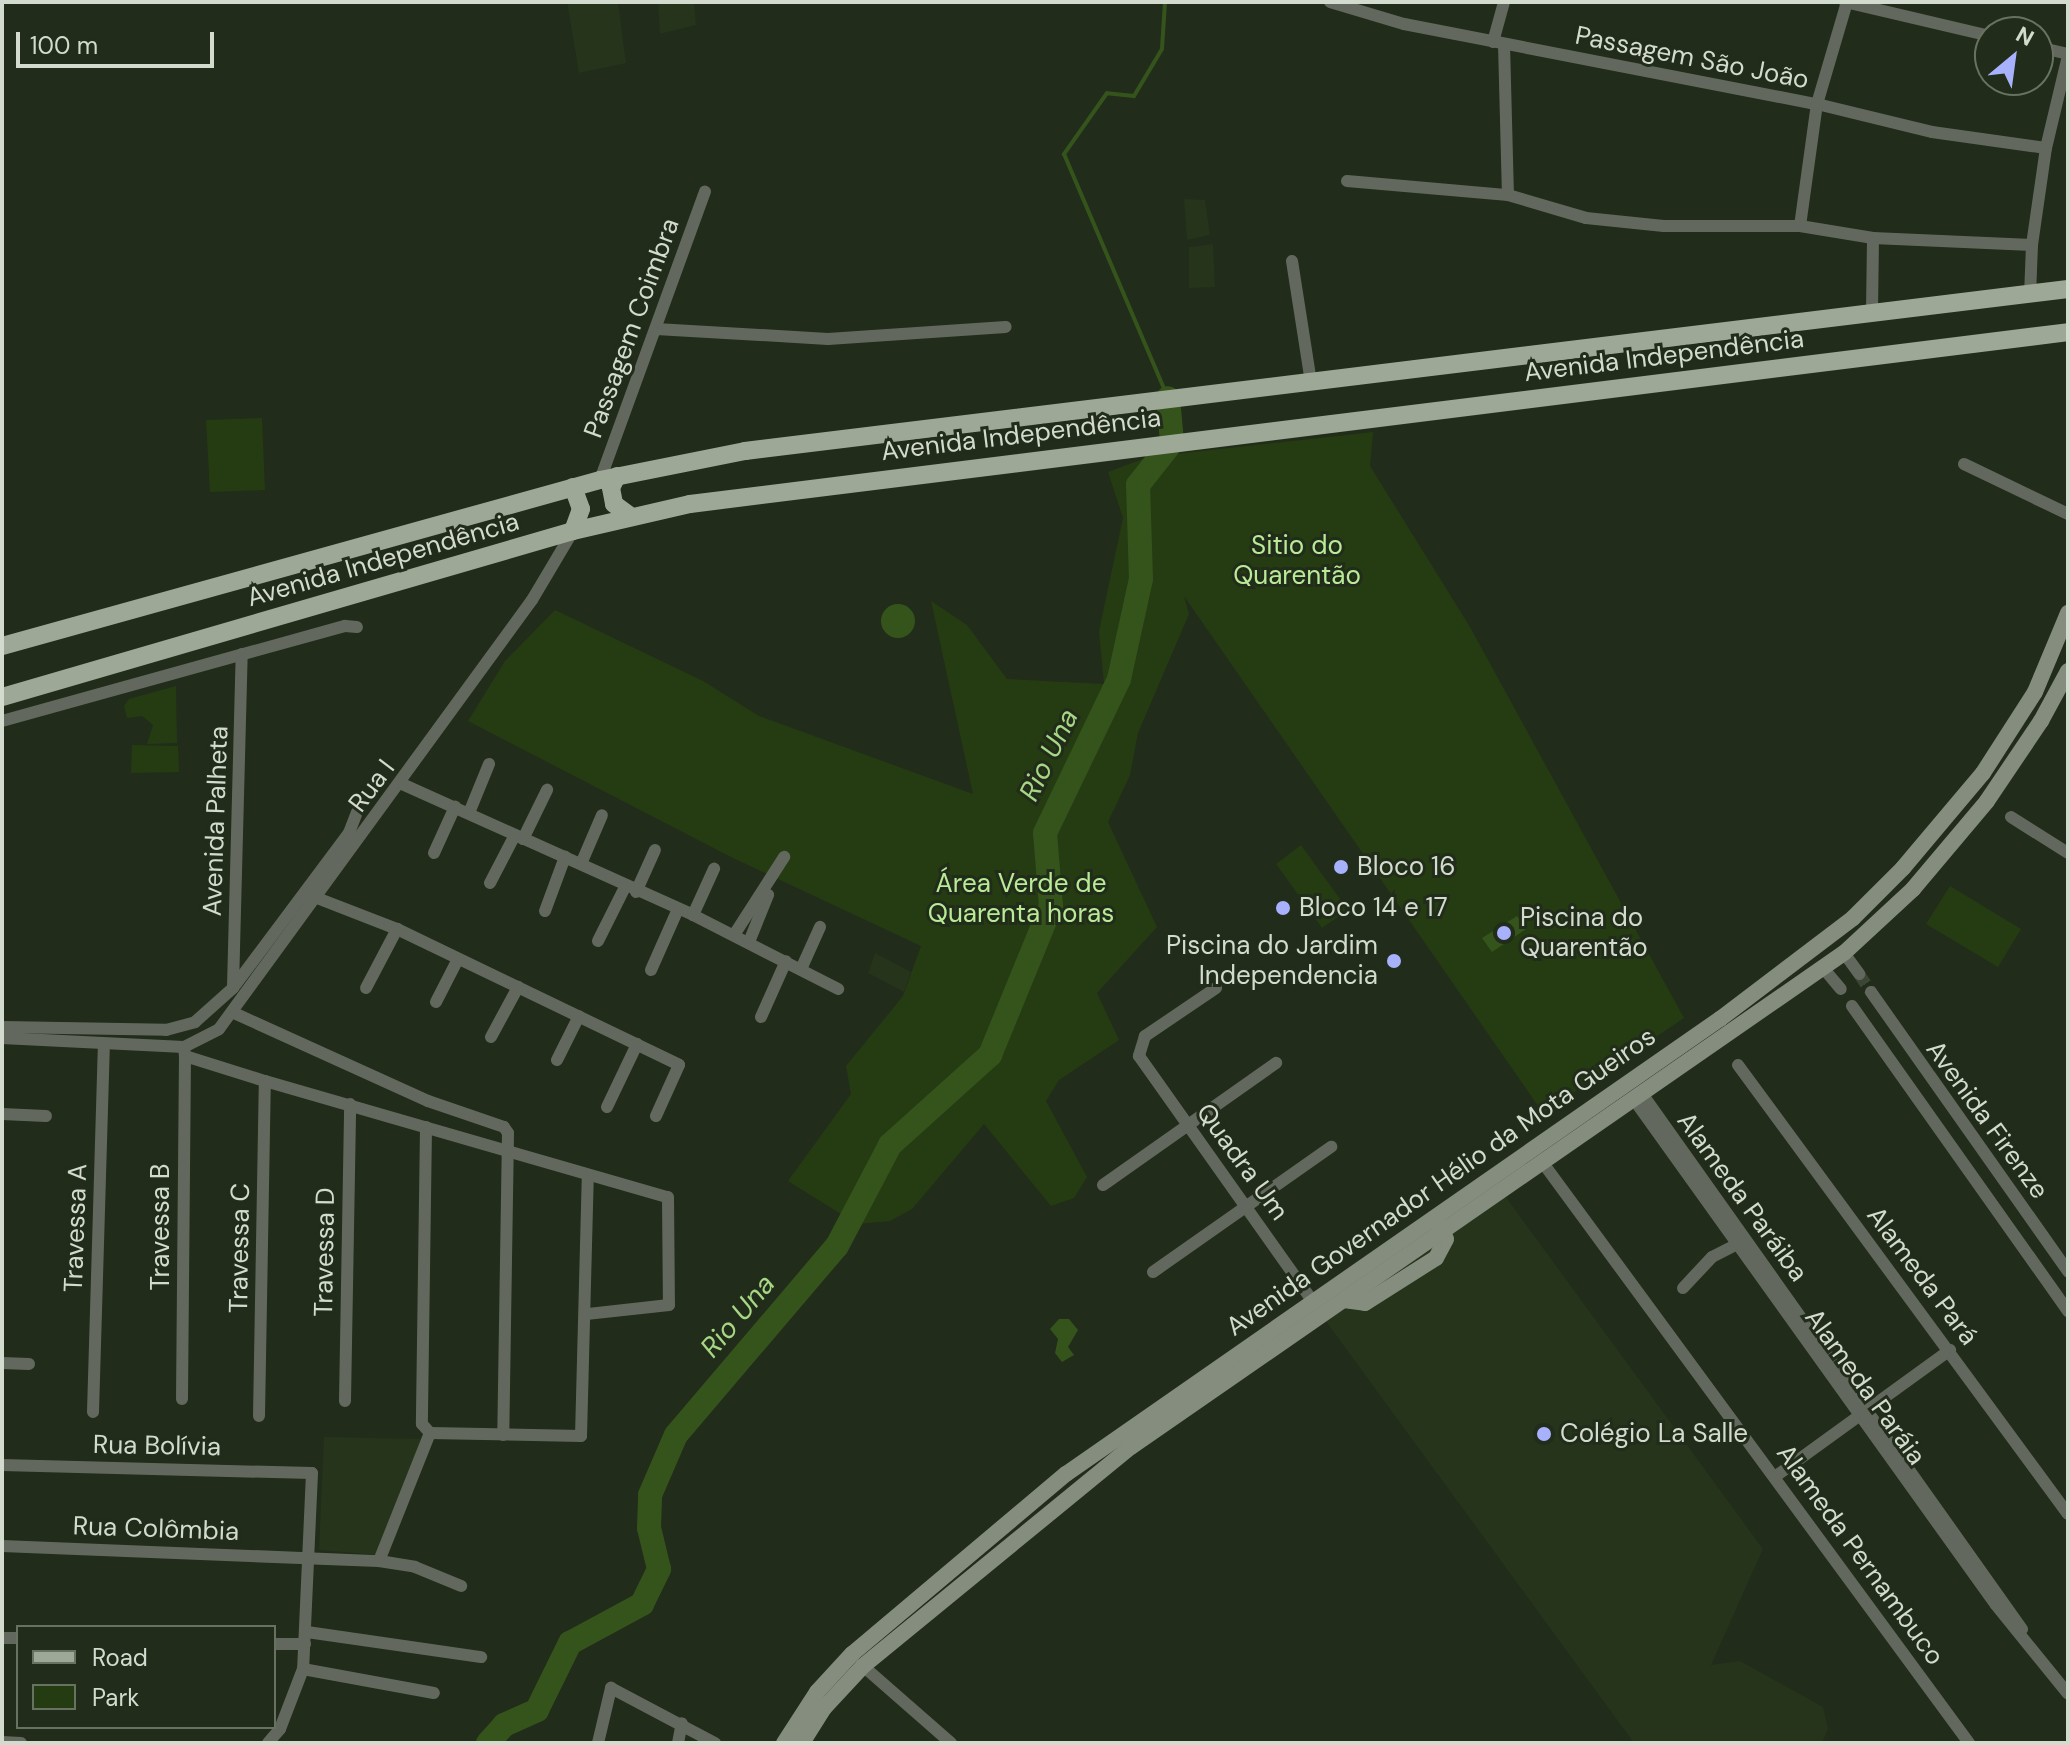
<!DOCTYPE html>
<html>
<head>
<meta charset="utf-8">
<style>
  body { margin:0 }
  #map { position:relative; width:2070px; height:1745px; overflow:hidden; background:#212c1a; font-family:"DM Sans",sans-serif }
  div>[style] { position:absolute }
  [style*='--x'] { left:calc(var(--x)*1px); top:calc(var(--y)*1px); width:calc(var(--w)*1px); rotate:calc(var(--a)*1deg) }
  .built>* { inset:0; background:#25341b }
  .green>* { inset:0; background:#253c12 }
  .water>* { inset:0; background:#35541c }
  .round { border-radius:50% }
  .stream>* { height:4px; margin:-2px; padding:0 2px; transform-origin:2px; border-radius:2px; background:#35541c }
  .river>* { height:24px; margin:-12px; padding:0 12px; transform-origin:12px; border-radius:12px; background:#35541c }
  .minor-tunnel>* { height:12px; margin-top:-6px; transform-origin:0; background:repeating-linear-gradient(90deg,#3c4635 0 12px,transparent 0 18px) }
  .minor>* { height:12px; margin:-6px; padding:0 6px; transform-origin:6px; border-radius:6px; background:#63685f }
  .secondary>* { height:16px; margin:-8px; padding:0 8px; transform-origin:8px; border-radius:8px; background:#848d7e }
  .primary>* { height:18px; margin:-9px; padding:0 9px; transform-origin:9px; border-radius:9px; background:#9da996 }
  .dots>* { width:22px; height:22px; translate:-50% -50%; box-sizing:border-box; border:4px solid #212c1a; border-radius:50% }
  span { translate:-50% -50%; white-space:nowrap; text-align:center; line-height:1.15; -webkit-text-stroke:6px #212c1a; paint-order:stroke }
  .street-label { font-size:26px; color:#d3dace }
  .park-label { font-size:26px; color:#b9ea97 }
  .poi-label { font-size:26px; color:#d3dace }
  .left { translate:0 -50%; text-align:left }
  .right { translate:-100% -50%; text-align:right }
  .water-label { font-size:28px; color:#a7d785; font-style:italic }
  .frame { position:absolute; inset:0; border:4px solid #d3dace; pointer-events:none }
  .legend { position:absolute; left:16px; top:1625px; width:260px; height:104px; box-sizing:border-box; background:#212c1a; border:2px solid #687262; margin:0; padding:10px 14px; list-style:none; font-size:24px; color:#d3dace }
  .legend li { display:flex; align-items:center; gap:16px; height:40px }
  .legend b { width:40px; border:2px solid #687262 }
  .north { position:absolute; left:1974px; top:16px; width:80px; height:80px; box-sizing:border-box; background:#212c1a; border:2px solid #687262; border-radius:50%; rotate:29deg; font-size:22px; font-weight:700; line-height:32px; text-align:center; color:#d3dace }
  .north::after { content:''; display:block; margin:auto; width:28px; height:36px; background:#a7b1fc; clip-path:polygon(50% 0,100% 100%,50% 72%,0 100%) }
  .scale { position:absolute; left:16px; top:32px; width:198px; height:36px; box-sizing:border-box; border:4px solid #d3dace; border-top:0; padding-left:10px; font-size:24px; line-height:28px; white-space:nowrap; color:#d3dace; -webkit-text-stroke:6px #212c1a; paint-order:stroke }
</style>
</head>
<body>
<div id="map">
  <div class="built">
    <div style="clip-path:polygon(567px 2px,618px 2px,626px 63px,579px 73px)"></div>
    <div style="clip-path:polygon(658px 2px,694px 2px,696px 25px,660px 34px)"></div>
    <div style="clip-path:polygon(1184px 199px,1205px 200px,1210px 235px,1187px 240px)"></div>
    <div style="clip-path:polygon(1213px 244px,1215px 287px,1189px 288px,1189px 247px)"></div>
    <div style="clip-path:polygon(875px 953px,911px 972px,904px 992px,868px 973px)"></div>
    <div style="clip-path:polygon(1505px 1196px,1763px 1549px,1711px 1665px,1740px 1661px,1823px 1707px,1828px 1729px,1822px 1743px,1634px 1743px,1325px 1320px)"></div>
    <div style="clip-path:polygon(324px 1437px,425px 1439px,378px 1555px,319px 1550px)"></div>
  </div>
  <div class="green">
    <div style="clip-path:polygon(262px 418px,265px 490px,210px 492px,206px 420px)"></div>
    <div style="clip-path:polygon(1373px 432px,1370px 466px,1470px 627px,1684px 1018px,1543px 1113px,1184px 596px,1189px 614px,1138px 733px,1130px 775px,1108px 822px,1157px 927px,1097px 993px,1119px 1040px,1059px 1080px,1046px 1101px,1087px 1177px,1074px 1198px,1051px 1206px,984px 1124px,912px 1209px,890px 1221px,857px 1224px,788px 1181px,851px 1094px,846px 1066px,903px 996px,921px 946px,731px 857px,468px 721px,505px 661px,555px 610px,703px 681px,759px 716px,973px 794px,931px 601px,967px 625px,1007px 679px,1104px 684px,1099px 631px,1123px 518px,1108px 472px,1148px 457px,1154px 481px,1175px 454px)"></div>
    <div style="clip-path:polygon(176px 686px,177px 743px,147px 744px,153px 725px,142px 716px,127px 718px,124px 706px,129px 699px)"></div>
    <div style="clip-path:polygon(132px 745px,178px 746px,179px 772px,131px 773px)"></div>
    <div style="clip-path:polygon(1301px 845px,1348px 910px,1322px 928px,1276px 864px)"></div>
    <div style="clip-path:polygon(1950px 886px,2021px 929px,1998px 967px,1926px 924px)"></div>
  </div>
  <div class="water">
    <div class="round" style="left:881px;top:604px;width:34px;height:34px"></div>
    <div style="clip-path:polygon(1517px 916px,1526px 929px,1492px 952px,1482px 938px)"></div>
    <div style="clip-path:polygon(1059px 1319px,1069px 1319px,1078px 1330px,1068px 1347px,1074px 1355px,1062px 1362px,1055px 1353px,1058px 1339px,1050px 1329px)"></div>
  </div>
  <div class="stream">
    <div style="--x:1165;--y:2;--w:47;--a:93.7"></div>
    <div style="--x:1162;--y:49;--w:55;--a:120.8"></div>
    <div style="--x:1134;--y:96;--w:27;--a:-174"></div>
    <div style="--x:1107;--y:93;--w:75;--a:125.2"></div>
    <div style="--x:1064;--y:154;--w:262;--a:66.9"></div>
  </div>
  <div class="river">
    <div style="--x:488;--y:1743;--w:24;--a:-48"></div>
    <div style="--x:504;--y:1725;--w:36;--a:-24"></div>
    <div style="--x:537;--y:1710;--w:75;--a:-63.8"></div>
    <div style="--x:570;--y:1643;--w:82;--a:-28.4"></div>
    <div style="--x:642;--y:1604;--w:39;--a:-64"></div>
    <div style="--x:659;--y:1569;--w:42;--a:-103.7"></div>
    <div style="--x:649;--y:1528;--w:33;--a:-88"></div>
    <div style="--x:650;--y:1495;--w:65;--a:-66.6"></div>
    <div style="--x:676;--y:1435;--w:248;--a:-49.6"></div>
    <div style="--x:837;--y:1246;--w:114;--a:-62.3"></div>
    <div style="--x:890;--y:1145;--w:135;--a:-42"></div>
    <div style="--x:990;--y:1055;--w:161;--a:-67.7"></div>
    <div style="--x:1051;--y:906;--w:73;--a:-94.7"></div>
    <div style="--x:1045;--y:833;--w:171;--a:-64.3"></div>
    <div style="--x:1119;--y:679;--w:102;--a:-77.6"></div>
    <div style="--x:1141;--y:579;--w:94;--a:-91.8"></div>
    <div style="--x:1138;--y:485;--w:55;--a:-51.7"></div>
    <div style="--x:1172;--y:442;--w:44;--a:-95.2"></div>
  </div>
  <div class="minor-tunnel">
    <div style="--x:1859;--y:974;--w:22;--a:56"></div>
  </div>
  <div class="minor">
    <div style="--x:1330;--y:2;--w:77;--a:16.6"></div>
    <div style="--x:1404;--y:24;--w:421;--a:11"></div>
    <div style="--x:1817;--y:104;--w:118;--a:13.7"></div>
    <div style="--x:1932;--y:132;--w:115;--a:8"></div>
    <div style="--x:1845;--y:2;--w:149;--a:13.2"></div>
    <div style="--x:1493;--y:42;--w:41;--a:-74.6"></div>
    <div style="--x:1504;--y:44;--w:151;--a:88.5"></div>
    <div style="--x:2038;--y:47;--w:31;--a:13"></div>
    <div style="--x:1347;--y:181;--w:162;--a:5"></div>
    <div style="--x:1508;--y:195;--w:81;--a:16.4"></div>
    <div style="--x:1586;--y:218;--w:78;--a:5.9"></div>
    <div style="--x:1664;--y:226;--w:136;--a:0"></div>
    <div style="--x:1800;--y:226;--w:74;--a:9.3"></div>
    <div style="--x:1873;--y:238;--w:159;--a:2.5"></div>
    <div style="--x:1800;--y:226;--w:123;--a:-82.1"></div>
    <div style="--x:1817;--y:104;--w:106;--a:-73.6"></div>
    <div style="--x:1292;--y:261;--w:122;--a:81.1"></div>
    <div style="--x:2030;--y:295;--w:50;--a:-87.7"></div>
    <div style="--x:2032;--y:245;--w:98;--a:-81.8"></div>
    <div style="--x:2046;--y:148;--w:95;--a:-76.6"></div>
    <div style="--x:1872;--y:311;--w:73;--a:-89.2"></div>
    <div style="--x:656;--y:329;--w:172;--a:3.3"></div>
    <div style="--x:828;--y:339;--w:178;--a:-3.9"></div>
    <div style="--x:1964;--y:464;--w:115;--a:25.7"></div>
    <div style="--x:600;--y:480;--w:307;--a:-70"></div>
    <div style="--x:2;--y:721;--w:356;--a:-15.5"></div>
    <div style="--x:345;--y:626;--w:12;--a:5"></div>
    <div style="--x:402;--y:784;--w:319;--a:24.2"></div>
    <div style="--x:693;--y:915;--w:163;--a:27"></div>
    <div style="--x:469;--y:813;--w:53;--a:-67.8"></div>
    <div style="--x:2011;--y:817;--w:67;--a:32.3"></div>
    <div style="--x:523;--y:839;--w:55;--a:-63.9"></div>
    <div style="--x:434;--y:853;--w:51;--a:-65.5"></div>
    <div style="--x:581;--y:864;--w:53;--a:-66.8"></div>
    <div style="--x:490;--y:883;--w:54;--a:-62.5"></div>
    <div style="--x:636;--y:892;--w:46;--a:-65.7"></div>
    <div style="--x:317;--y:898;--w:86;--a:21.2"></div>
    <div style="--x:397;--y:929;--w:313;--a:25.7"></div>
    <div style="--x:679;--y:1065;--w:56;--a:114.3"></div>
    <div style="--x:545;--y:911;--w:58;--a:-69.7"></div>
    <div style="--x:693;--y:915;--w:51;--a:-65.5"></div>
    <div style="--x:734;--y:935;--w:93;--a:-57.3"></div>
    <div style="--x:598;--y:941;--w:60;--a:-63.4"></div>
    <div style="--x:749;--y:942;--w:51;--a:-68"></div>
    <div style="--x:1844;--y:953;--w:26;--a:54"></div>
    <div style="--x:802;--y:967;--w:44;--a:-65.8"></div>
    <div style="--x:1824;--y:969;--w:26;--a:50"></div>
    <div style="--x:651;--y:970;--w:67;--a:-66.1"></div>
    <div style="--x:233;--y:987;--w:333;--a:-88.5"></div>
    <div style="--x:366;--y:988;--w:67;--a:-62.3"></div>
    <div style="--x:1216;--y:988;--w:86;--a:145.9"></div>
    <div style="--x:1145;--y:1036;--w:21;--a:107"></div>
    <div style="--x:1139;--y:1056;--w:299;--a:54.7"></div>
    <div style="--x:1871;--y:992;--w:342;--a:54.8"></div>
    <div style="--x:436;--y:1002;--w:48;--a:-62.9"></div>
    <div style="--x:1852;--y:1006;--w:374;--a:54.7"></div>
    <div style="--x:234;--y:1013;--w:213;--a:24.4"></div>
    <div style="--x:428;--y:1101;--w:80;--a:18.9"></div>
    <div style="--x:504;--y:1127;--w:7;--a:56"></div>
    <div style="--x:508;--y:1133;--w:302;--a:90.9"></div>
    <div style="--x:761;--y:1017;--w:61;--a:-65.9"></div>
    <div style="--x:2;--y:1027;--w:164;--a:1"></div>
    <div style="--x:166;--y:1030;--w:30;--a:-15"></div>
    <div style="--x:195;--y:1022;--w:51;--a:-41.8"></div>
    <div style="--x:233;--y:988;--w:194;--a:-53.2"></div>
    <div style="--x:349;--y:833;--w:22;--a:-69"></div>
    <div style="--x:491;--y:1037;--w:57;--a:-61.6"></div>
    <div style="--x:2;--y:1038;--w:182;--a:2.8"></div>
    <div style="--x:184;--y:1047;--w:39;--a:-27"></div>
    <div style="--x:219;--y:1029;--w:531;--a:-53.89"></div>
    <div style="--x:532;--y:600;--w:80;--a:-59.3"></div>
    <div style="--x:184;--y:1047;--w:9;--a:84"></div>
    <div style="--x:185;--y:1056;--w:84;--a:17.4"></div>
    <div style="--x:265;--y:1081;--w:419;--a:16.1"></div>
    <div style="--x:668;--y:1197;--w:108;--a:89.5"></div>
    <div style="--x:669;--y:1305;--w:81;--a:173.7"></div>
    <div style="--x:557;--y:1060;--w:49;--a:-63.4"></div>
    <div style="--x:1738;--y:1065;--w:557;--a:53.69"></div>
    <div style="--x:1643;--y:1095;--w:655;--a:54.64"></div>
    <div style="--x:1635;--y:1101;--w:620;--a:54.39"></div>
    <div style="--x:1996;--y:1605;--w:114;--a:51"></div>
    <div style="--x:607;--y:1107;--w:70;--a:-64.5"></div>
    <div style="--x:2;--y:1114;--w:44;--a:2.6"></div>
    <div style="--x:426;--y:1127;--w:297;--a:90.8"></div>
    <div style="--x:422;--y:1424;--w:12;--a:48"></div>
    <div style="--x:430;--y:1433;--w:151;--a:1.1"></div>
    <div style="--x:581;--y:1436;--w:260;--a:-88.5"></div>
    <div style="--x:1543;--y:1163;--w:720;--a:53.7"></div>
    <div style="--x:1103;--y:1185;--w:212;--a:-35.2"></div>
    <div style="--x:1153;--y:1272;--w:218;--a:-35.1"></div>
    <div style="--x:1683;--y:1288;--w:42;--a:-46.9"></div>
    <div style="--x:1712;--y:1257;--w:27;--a:-27"></div>
    <div style="--x:2;--y:1363;--w:27;--a:2"></div>
    <div style="--x:182;--y:1399;--w:343;--a:-89.5"></div>
    <div style="--x:345;--y:1401;--w:297;--a:-89"></div>
    <div style="--x:93;--y:1412;--w:367;--a:-88.3"></div>
    <div style="--x:259;--y:1416;--w:335;--a:-89"></div>
    <div style="--x:2;--y:1465;--w:310;--a:1.5"></div>
    <div style="--x:312;--y:1473;--w:196;--a:92.6"></div>
    <div style="--x:303;--y:1669;--w:64;--a:111"></div>
    <div style="--x:280;--y:1729;--w:18;--a:131"></div>
    <div style="--x:1776;--y:1476;--w:215;--a:-35.9"></div>
    <div style="--x:2;--y:1546;--w:377;--a:2.3"></div>
    <div style="--x:379;--y:1561;--w:36;--a:9"></div>
    <div style="--x:415;--y:1567;--w:50;--a:22.4"></div>
    <div style="--x:379;--y:1561;--w:138;--a:-68.3"></div>
    <div style="--x:307;--y:1632;--w:176;--a:8.2"></div>
    <div style="--x:2;--y:1638;--w:16;--a:0"></div>
    <div style="--x:274;--y:1644;--w:31;--a:0"></div>
    <div style="--x:863;--y:1666;--w:117;--a:41.2"></div>
    <div style="--x:303;--y:1669;--w:133;--a:10.4"></div>
    <div style="--x:2;--y:1742;--w:19;--a:3"></div>
    <div style="--x:598;--y:1743;--w:57;--a:-76.7"></div>
    <div style="--x:611;--y:1688;--w:118;--a:27.9"></div>
    <div style="--x:678;--y:1743;--w:20;--a:-79"></div>
  </div>
  <div class="secondary">
    <div style="--x:1344;--y:1300;--w:21;--a:8"></div>
    <div style="--x:1365;--y:1303;--w:84;--a:-32.4"></div>
    <div style="--x:1436;--y:1258;--w:21;--a:-62"></div>
    <div style="--x:1446;--y:1239;--w:18;--a:-117"></div>
    <div style="--x:784;--y:1743;--w:61;--a:-57.1"></div>
    <div style="--x:817;--y:1692;--w:52;--a:-47.4"></div>
    <div style="--x:852;--y:1654;--w:280;--a:-40.1"></div>
    <div style="--x:1066;--y:1474;--w:797;--a:-34.83"></div>
    <div style="--x:1720;--y:1019;--w:167;--a:-37.2"></div>
    <div style="--x:1853;--y:918;--w:71;--a:-45"></div>
    <div style="--x:1903;--y:868;--w:124;--a:-49.9"></div>
    <div style="--x:1983;--y:773;--w:96;--a:-57.3"></div>
    <div style="--x:2035;--y:692;--w:86;--a:-67.3"></div>
    <div style="--x:802;--y:1743;--w:41;--a:-57.8"></div>
    <div style="--x:824;--y:1708;--w:57;--a:-47.1"></div>
    <div style="--x:863;--y:1666;--w:346;--a:-39.3"></div>
    <div style="--x:1131;--y:1447;--w:867;--a:-34.72"></div>
    <div style="--x:1844;--y:953;--w:94;--a:-42.8"></div>
    <div style="--x:1913;--y:889;--w:115;--a:-49.9"></div>
    <div style="--x:1987;--y:801;--w:97;--a:-56"></div>
    <div style="--x:2041;--y:721;--w:57;--a:-61.6"></div>
  </div>
  <div class="primary">
    <div style="--x:617;--y:476;--w:13;--a:117"></div>
    <div style="--x:611;--y:488;--w:16;--a:79"></div>
    <div style="--x:614;--y:504;--w:19;--a:36"></div>
    <div style="--x:573;--y:487;--w:23;--a:70"></div>
    <div style="--x:581;--y:509;--w:23;--a:110"></div>
    <div style="--x:2;--y:646;--w:621;--a:-15.51"></div>
    <div style="--x:600;--y:480;--w:148;--a:-11.3"></div>
    <div style="--x:745;--y:451;--w:1333;--a:-6.98"></div>
    <div style="--x:2;--y:697;--w:595;--a:-16.21"></div>
    <div style="--x:573;--y:531;--w:120;--a:-13"></div>
    <div style="--x:690;--y:504;--w:1389;--a:-7.11"></div>
  </div>
  <div class="dots">
    <div style="left:1341px;top:867px;background:#a7b1fc"></div>
    <div style="left:1283px;top:908px;background:#a7b1fc"></div>
    <div style="left:1504px;top:933px;background:#a7b1fc"></div>
    <div style="left:1394px;top:961px;background:#a7b1fc"></div>
    <div style="left:1544px;top:1434px;background:#a7b1fc"></div>
  </div>
  <div class="street-label">
    <span style="left:1692px;top:58px;rotate:11deg">Passagem São João</span>
    <span style="left:632px;top:328px;rotate:-70deg">Passagem Coimbra</span>
    <span style="left:1664px;top:356px;rotate:-7deg">Avenida Independência</span>
    <span style="left:1021px;top:435px;rotate:-7deg">Avenida Independência</span>
    <span style="left:383px;top:560px;rotate:-16deg">Avenida Independência</span>
    <span style="left:372px;top:786px;rotate:-53deg">Rua I</span>
    <span style="left:216px;top:821px;rotate:-88deg">Avenida Palheta</span>
    <span style="left:1987px;top:1120px;rotate:54deg">Avenida Firenze</span>
    <span style="left:1242px;top:1162px;rotate:54deg">Quadra Um</span>
    <span style="left:1441px;top:1182px;rotate:-35deg">Avenida Governador Hélio da Mota Gueiros</span>
    <span style="left:1742px;top:1197px;rotate:54deg">Alameda Paráiba</span>
    <span style="left:161px;top:1227px;rotate:-90deg">Travessa B</span>
    <span style="left:76px;top:1228px;rotate:-88deg">Travessa A</span>
    <span style="left:240px;top:1248px;rotate:-89deg">Travessa C</span>
    <span style="left:325px;top:1252px;rotate:-89deg">Travessa D</span>
    <span style="left:1922px;top:1276px;rotate:53deg">Alameda Pará</span>
    <span style="left:1865px;top:1387px;rotate:54deg">Alameda Paráia</span>
    <span style="left:157px;top:1446px;rotate:1deg">Rua Bolívia</span>
    <span style="left:156px;top:1529px;rotate:2deg">Rua Colômbia</span>
    <span style="left:1860px;top:1555px;rotate:54deg">Alameda Pernambuco</span>
  </div>
  <div class="park-label">
    <span style="left:1297px;top:561px">Sitio do<br>Quarentão</span>
    <span style="left:1021px;top:899px">Área Verde de<br>Quarenta horas</span>
  </div>
  <div class="poi-label">
    <span class="left" style="left:1357px;top:867px">Bloco 16</span>
    <span class="left" style="left:1299px;top:908px">Bloco 14 e 17</span>
    <span class="left" style="left:1520px;top:933px">Piscina do<br>Quarentão</span>
    <span class="right" style="left:1378px;top:961px">Piscina do Jardim<br>Independencia</span>
    <span class="left" style="left:1560px;top:1434px">Colégio La Salle</span>
  </div>
  <div class="water-label">
    <span style="left:1049px;top:755px;rotate:-64deg">Rio Una</span>
    <span style="left:738px;top:1316px;rotate:-50deg">Rio Una</span>
  </div>
  <div class="frame"></div>
  <ul class="legend">
  <li><b style="height:10px;background:#9da996"></b>Road</li>
  <li><b style="height:22px;background:#253c12"></b>Park</li>
  </ul>
  <div class="north">N</div>
  <div class="scale">100 m</div>
</div>
</body>
</html>
